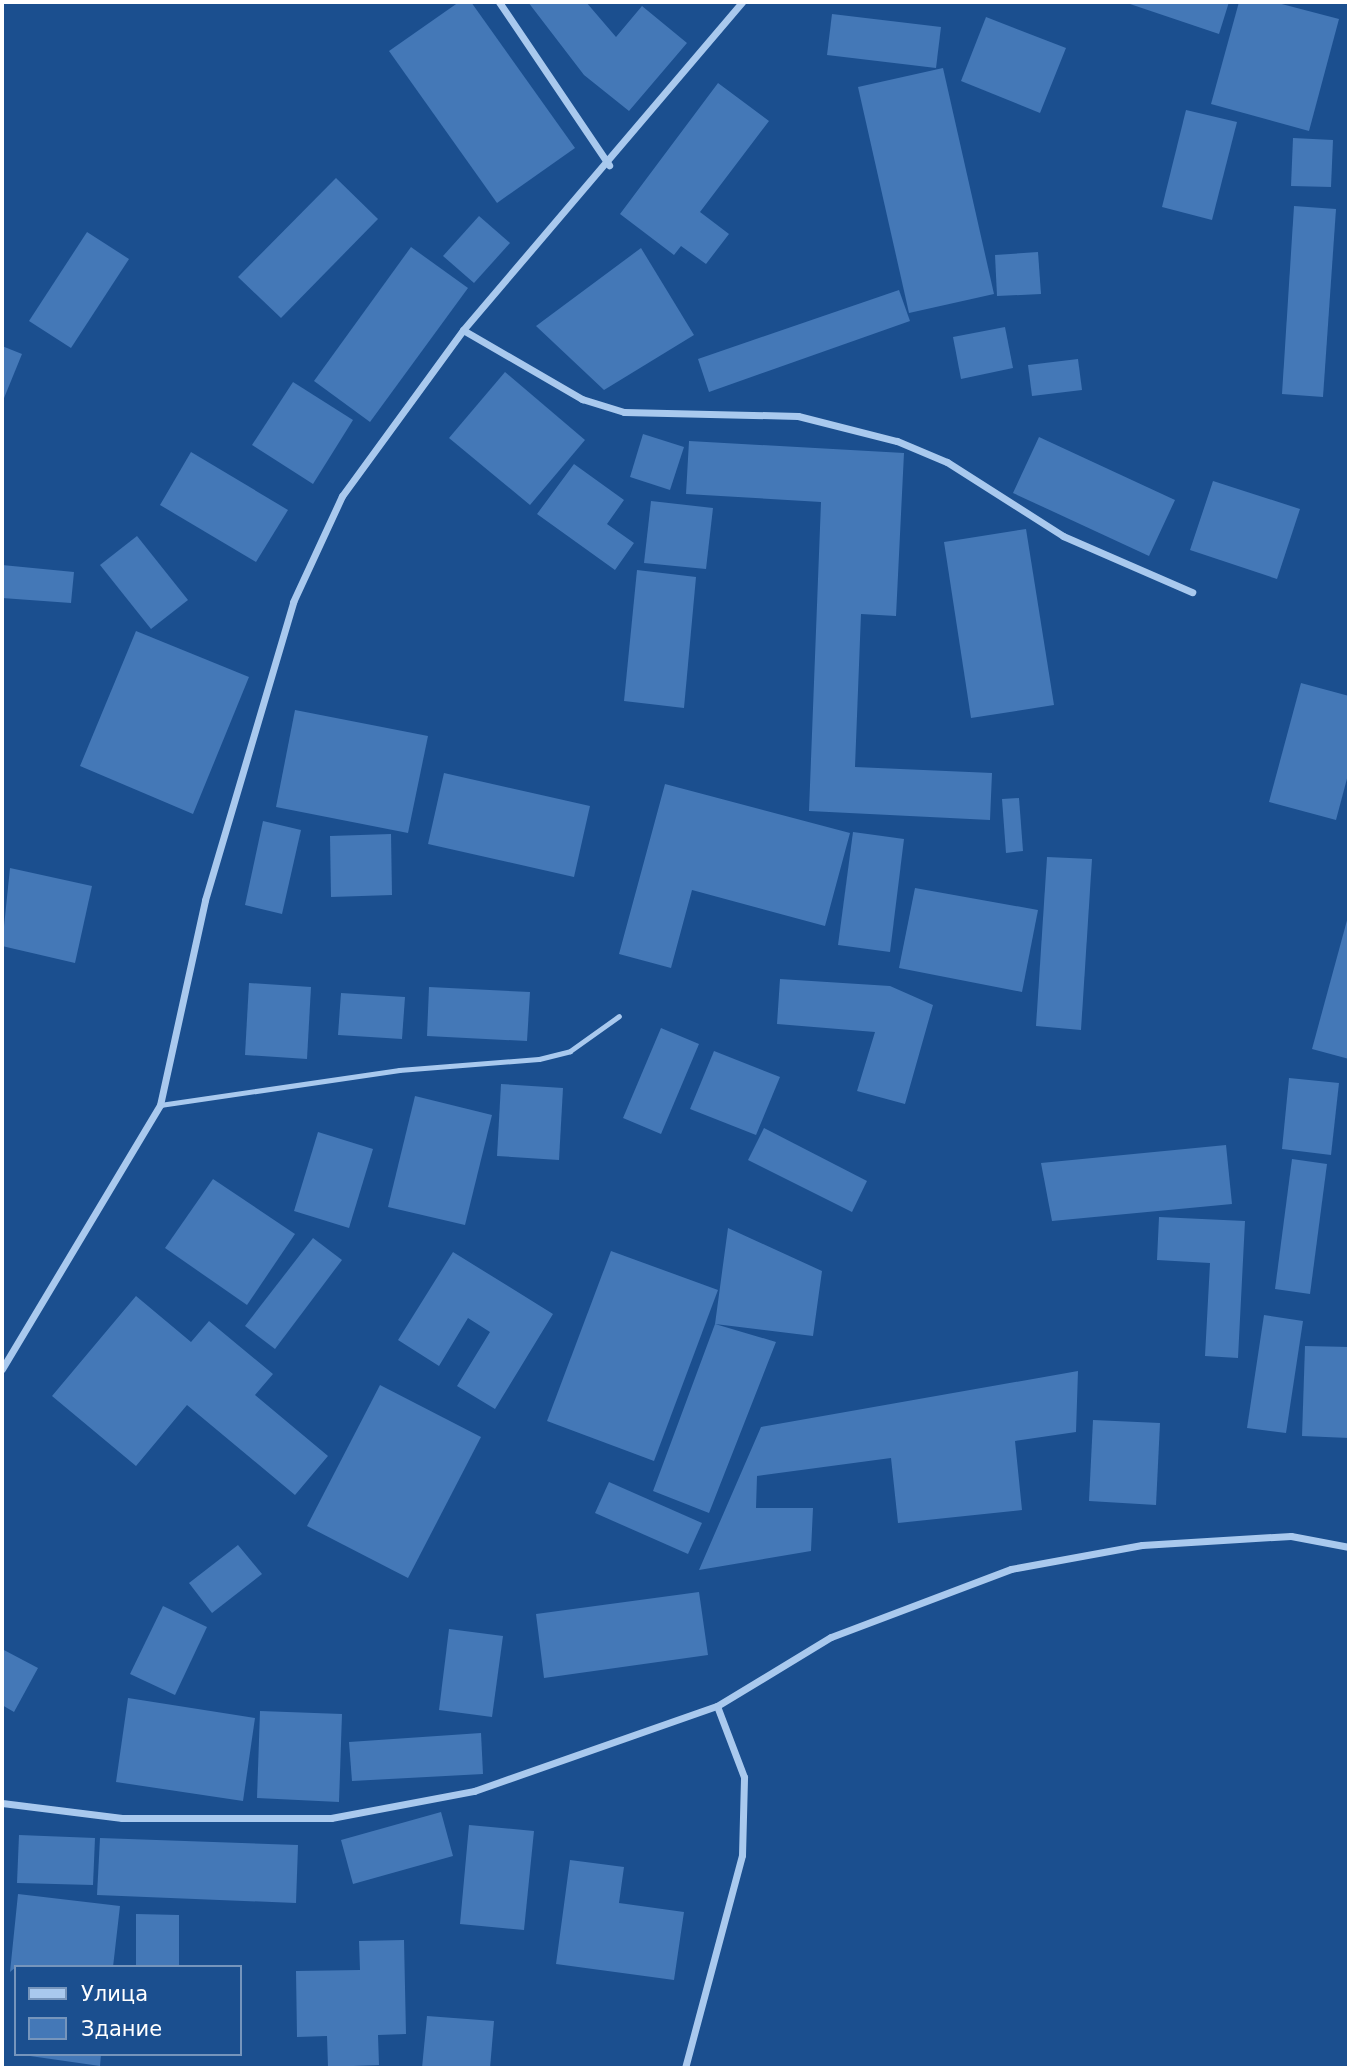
<!DOCTYPE html>
<html>
<head>
<meta charset="utf-8">
<style>
  body { margin:0 }
  #map { position:relative; width:1351px; height:2070px; overflow:hidden; background:#1b4f8f; font-family:"DejaVu Sans",sans-serif }
  div>[style] { position:absolute }
  [style*='--x'] { left:calc(var(--x)*1px); top:calc(var(--y)*1px); width:calc(var(--w)*1px); rotate:calc(var(--a)*1deg) }
  .building>* { inset:0; background:#4478b7 }
  .lane>* { height:5px; margin:-2.5px; padding:0 2.5px; transform-origin:2.5px; border-radius:2.5px; background:#a9c9ee }
  .street>* { height:7px; margin:-3.5px; padding:0 3.5px; transform-origin:3.5px; border-radius:3.5px; background:#a9c9ee }
  span { translate:-50% -50%; white-space:nowrap; text-align:center; line-height:1.15; -webkit-text-stroke:6px #1b4f8f; paint-order:stroke }
  .frame { position:absolute; inset:0; border:4px solid #fff; pointer-events:none }
  .legend { position:absolute; left:14px; top:1965px; width:228px; height:91px; box-sizing:border-box; background:#1b4f8f; border:2px solid #7695bc; margin:0; padding:9px 12px; list-style:none; font-size:21px; color:#fff }
  .legend li { display:flex; align-items:center; gap:14px; height:35px }
  .legend b { width:35px; border:2px solid #7695bc }
</style>
</head>
<body>
<div id="map">
  <div class="building">
    <div style="clip-path:polygon(459px 2px,471px 2px,575px 148px,497px 203px,389px 51px)"></div>
    <div style="clip-path:polygon(528px 2px,586px 2px,616px 37px,642px 6px,687px 43px,629px 111px,584px 75px)"></div>
    <div style="clip-path:polygon(1124px 2px,1229px 2px,1219px 34px)"></div>
    <div style="clip-path:polygon(1239px 2px,1274px 2px,1339px 19px,1309px 131px,1211px 104px)"></div>
    <div style="clip-path:polygon(832px 14px,941px 27px,936px 68px,827px 55px)"></div>
    <div style="clip-path:polygon(986px 17px,1066px 48px,1040px 113px,961px 81px)"></div>
    <div style="clip-path:polygon(943px 68px,994px 294px,909px 313px,858px 87px)"></div>
    <div style="clip-path:polygon(718px 83px,769px 121px,700px 212px,729px 234px,706px 264px,681px 246px,674px 255px,620px 214px)"></div>
    <div style="clip-path:polygon(1186px 110px,1237px 122px,1212px 220px,1162px 207px)"></div>
    <div style="clip-path:polygon(1293px 138px,1333px 140px,1331px 187px,1291px 186px)"></div>
    <div style="clip-path:polygon(336px 178px,378px 219px,281px 318px,238px 277px)"></div>
    <div style="clip-path:polygon(1294px 206px,1336px 209px,1323px 397px,1282px 394px)"></div>
    <div style="clip-path:polygon(479px 216px,510px 243px,474px 283px,443px 256px)"></div>
    <div style="clip-path:polygon(87px 232px,129px 259px,71px 348px,29px 321px)"></div>
    <div style="clip-path:polygon(411px 247px,468px 288px,370px 422px,314px 381px)"></div>
    <div style="clip-path:polygon(641px 248px,694px 335px,604px 390px,536px 326px)"></div>
    <div style="clip-path:polygon(1038px 252px,1041px 294px,997px 296px,995px 255px)"></div>
    <div style="clip-path:polygon(899px 290px,910px 321px,709px 392px,698px 359px)"></div>
    <div style="clip-path:polygon(1005px 327px,1013px 368px,961px 379px,953px 337px)"></div>
    <div style="clip-path:polygon(2px 346px,22px 354px,2px 403px)"></div>
    <div style="clip-path:polygon(1078px 359px,1082px 390px,1032px 396px,1028px 365px)"></div>
    <div style="clip-path:polygon(505px 372px,585px 440px,530px 505px,449px 438px)"></div>
    <div style="clip-path:polygon(293px 382px,353px 420px,313px 484px,252px 445px)"></div>
    <div style="clip-path:polygon(643px 434px,684px 447px,670px 490px,630px 477px)"></div>
    <div style="clip-path:polygon(1039px 437px,1175px 500px,1149px 556px,1013px 493px)"></div>
    <div style="clip-path:polygon(689px 441px,904px 453px,896px 616px,861px 614px,855px 767px,992px 773px,990px 820px,809px 811px,821px 502px,686px 494px)"></div>
    <div style="clip-path:polygon(191px 452px,288px 510px,256px 562px,160px 505px)"></div>
    <div style="clip-path:polygon(574px 464px,624px 500px,607px 524px,634px 543px,615px 570px,537px 514px)"></div>
    <div style="clip-path:polygon(1213px 481px,1300px 509px,1277px 579px,1190px 550px)"></div>
    <div style="clip-path:polygon(651px 501px,713px 508px,706px 569px,644px 563px)"></div>
    <div style="clip-path:polygon(1026px 529px,1054px 705px,971px 718px,944px 542px)"></div>
    <div style="clip-path:polygon(137px 536px,188px 600px,151px 629px,100px 565px)"></div>
    <div style="clip-path:polygon(2px 565px,74px 572px,71px 603px,2px 598px)"></div>
    <div style="clip-path:polygon(637px 570px,696px 577px,684px 708px,624px 701px)"></div>
    <div style="clip-path:polygon(136px 631px,249px 677px,193px 814px,80px 766px)"></div>
    <div style="clip-path:polygon(1301px 683px,1349px 696px,1349px 771px,1336px 820px,1269px 802px)"></div>
    <div style="clip-path:polygon(295px 710px,428px 736px,408px 833px,276px 807px)"></div>
    <div style="clip-path:polygon(444px 773px,590px 806px,574px 877px,428px 844px)"></div>
    <div style="clip-path:polygon(665px 784px,850px 833px,825px 926px,692px 890px,671px 968px,619px 954px)"></div>
    <div style="clip-path:polygon(1019px 798px,1023px 851px,1006px 853px,1002px 799px)"></div>
    <div style="clip-path:polygon(263px 821px,301px 830px,282px 914px,245px 905px)"></div>
    <div style="clip-path:polygon(853px 832px,904px 839px,890px 952px,838px 945px)"></div>
    <div style="clip-path:polygon(391px 834px,392px 895px,331px 897px,330px 836px)"></div>
    <div style="clip-path:polygon(1047px 857px,1092px 859px,1081px 1030px,1036px 1026px)"></div>
    <div style="clip-path:polygon(10px 868px,92px 886px,75px 963px,2px 946px)"></div>
    <div style="clip-path:polygon(915px 888px,1038px 910px,1022px 992px,899px 968px)"></div>
    <div style="clip-path:polygon(1349px 913px,1349px 1059px,1312px 1049px)"></div>
    <div style="clip-path:polygon(780px 979px,890px 986px,933px 1005px,905px 1104px,857px 1091px,875px 1032px,777px 1024px)"></div>
    <div style="clip-path:polygon(249px 983px,311px 987px,307px 1059px,245px 1055px)"></div>
    <div style="clip-path:polygon(429px 987px,530px 992px,527px 1041px,427px 1036px)"></div>
    <div style="clip-path:polygon(341px 993px,405px 997px,402px 1039px,338px 1035px)"></div>
    <div style="clip-path:polygon(661px 1028px,699px 1044px,661px 1134px,623px 1118px)"></div>
    <div style="clip-path:polygon(714px 1051px,780px 1077px,756px 1135px,690px 1109px)"></div>
    <div style="clip-path:polygon(1289px 1078px,1339px 1083px,1331px 1155px,1282px 1149px)"></div>
    <div style="clip-path:polygon(501px 1084px,563px 1088px,559px 1160px,497px 1156px)"></div>
    <div style="clip-path:polygon(415px 1096px,492px 1115px,465px 1225px,388px 1207px)"></div>
    <div style="clip-path:polygon(764px 1128px,867px 1181px,852px 1212px,748px 1160px)"></div>
    <div style="clip-path:polygon(318px 1132px,373px 1149px,349px 1228px,294px 1211px)"></div>
    <div style="clip-path:polygon(1226px 1145px,1232px 1204px,1052px 1221px,1041px 1163px)"></div>
    <div style="clip-path:polygon(1292px 1159px,1327px 1164px,1310px 1294px,1275px 1289px)"></div>
    <div style="clip-path:polygon(213px 1179px,295px 1234px,247px 1305px,165px 1248px)"></div>
    <div style="clip-path:polygon(1159px 1217px,1245px 1221px,1238px 1358px,1205px 1356px,1210px 1263px,1157px 1260px)"></div>
    <div style="clip-path:polygon(728px 1228px,822px 1271px,813px 1336px,715px 1324px,776px 1342px,709px 1513px,653px 1491px,715px 1324px)"></div>
    <div style="clip-path:polygon(313px 1238px,342px 1260px,275px 1349px,245px 1326px)"></div>
    <div style="clip-path:polygon(611px 1251px,718px 1290px,654px 1461px,547px 1421px)"></div>
    <div style="clip-path:polygon(453px 1252px,553px 1314px,495px 1409px,457px 1386px,490px 1332px,468px 1318px,439px 1366px,398px 1340px)"></div>
    <div style="clip-path:polygon(136px 1296px,191px 1342px,209px 1321px,273px 1374px,255px 1395px,328px 1456px,295px 1495px,187px 1405px,136px 1466px,52px 1396px)"></div>
    <div style="clip-path:polygon(1264px 1315px,1303px 1321px,1286px 1433px,1247px 1428px)"></div>
    <div style="clip-path:polygon(1305px 1346px,1349px 1347px,1349px 1438px,1302px 1436px)"></div>
    <div style="clip-path:polygon(1078px 1371px,1076px 1432px,1015px 1441px,1022px 1510px,898px 1523px,891px 1458px,757px 1476px,756px 1508px,813px 1508px,811px 1551px,699px 1570px,761px 1427px)"></div>
    <div style="clip-path:polygon(380px 1385px,481px 1437px,408px 1578px,307px 1526px)"></div>
    <div style="clip-path:polygon(1093px 1420px,1160px 1423px,1156px 1505px,1089px 1501px)"></div>
    <div style="clip-path:polygon(609px 1482px,702px 1523px,688px 1554px,595px 1513px)"></div>
    <div style="clip-path:polygon(238px 1545px,262px 1574px,212px 1613px,189px 1583px)"></div>
    <div style="clip-path:polygon(699px 1592px,708px 1655px,544px 1678px,536px 1614px)"></div>
    <div style="clip-path:polygon(163px 1606px,207px 1627px,175px 1695px,130px 1674px)"></div>
    <div style="clip-path:polygon(449px 1629px,503px 1636px,492px 1717px,439px 1710px)"></div>
    <div style="clip-path:polygon(2px 1649px,38px 1668px,14px 1712px,2px 1705px)"></div>
    <div style="clip-path:polygon(128px 1698px,255px 1718px,243px 1801px,116px 1782px)"></div>
    <div style="clip-path:polygon(260px 1711px,342px 1714px,339px 1802px,257px 1798px)"></div>
    <div style="clip-path:polygon(481px 1733px,483px 1774px,352px 1781px,349px 1742px)"></div>
    <div style="clip-path:polygon(441px 1812px,453px 1856px,353px 1884px,341px 1840px)"></div>
    <div style="clip-path:polygon(469px 1825px,534px 1831px,524px 1930px,460px 1924px)"></div>
    <div style="clip-path:polygon(19px 1835px,95px 1838px,93px 1885px,17px 1883px)"></div>
    <div style="clip-path:polygon(100px 1838px,298px 1845px,296px 1903px,97px 1895px)"></div>
    <div style="clip-path:polygon(570px 1860px,624px 1867px,619px 1903px,684px 1912px,674px 1980px,556px 1964px)"></div>
    <div style="clip-path:polygon(18px 1894px,120px 1906px,113px 1967px,16px 1967px,10px 1972px)"></div>
    <div style="clip-path:polygon(136px 1914px,179px 1915px,179px 1966px,136px 1966px)"></div>
    <div style="clip-path:polygon(404px 1940px,406px 2034px,378px 2035px,379px 2065px,328px 2067px,327px 2036px,297px 2037px,296px 1971px,360px 1970px,359px 1941px)"></div>
    <div style="clip-path:polygon(427px 2016px,494px 2021px,490px 2068px,422px 2068px)"></div>
    <div style="clip-path:polygon(16px 2054px,101px 2054px,100px 2066px)"></div>
  </div>
  <div class="lane">
    <div style="--x:160;--y:1105;--w:242;--a:-8.3"></div>
    <div style="--x:399;--y:1070;--w:140;--a:-4.5"></div>
    <div style="--x:539;--y:1059;--w:32;--a:-14"></div>
    <div style="--x:570;--y:1051;--w:60;--a:-35.5"></div>
  </div>
  <div class="street">
    <div style="--x:499;--y:2;--w:197;--a:56"></div>
    <div style="--x:463;--y:330;--w:138;--a:30.1"></div>
    <div style="--x:582;--y:399;--w:44;--a:17.2"></div>
    <div style="--x:624;--y:412;--w:174;--a:1.3"></div>
    <div style="--x:798;--y:416;--w:102;--a:14.2"></div>
    <div style="--x:897;--y:441;--w:54;--a:22.8"></div>
    <div style="--x:947;--y:462;--w:138;--a:32.5"></div>
    <div style="--x:1063;--y:536;--w:141;--a:23.5"></div>
    <div style="--x:2;--y:1369;--w:308;--a:-59.1"></div>
    <div style="--x:160;--y:1105;--w:210;--a:-77.6"></div>
    <div style="--x:205;--y:900;--w:311;--a:-73.5"></div>
    <div style="--x:293;--y:602;--w:117;--a:-65.2"></div>
    <div style="--x:342;--y:496;--w:205;--a:-53.9"></div>
    <div style="--x:463;--y:330;--w:431;--a:-49.6"></div>
    <div style="--x:2;--y:1803;--w:121;--a:7.1"></div>
    <div style="--x:122;--y:1818;--w:209;--a:0"></div>
    <div style="--x:331;--y:1818;--w:146;--a:-10.7"></div>
    <div style="--x:474;--y:1791;--w:257;--a:-19.3"></div>
    <div style="--x:717;--y:1706;--w:133;--a:-31.2"></div>
    <div style="--x:831;--y:1637;--w:192;--a:-20.7"></div>
    <div style="--x:1011;--y:1569;--w:133;--a:-10.4"></div>
    <div style="--x:1142;--y:1545;--w:149;--a:-3.5"></div>
    <div style="--x:1291;--y:1536;--w:59;--a:10.7"></div>
    <div style="--x:685;--y:2068;--w:220;--a:-75"></div>
    <div style="--x:742;--y:1855;--w:78;--a:-88.5"></div>
    <div style="--x:744;--y:1777;--w:76;--a:-110.8"></div>
  </div>
  <div class="frame"></div>
  <ul class="legend">
  <li><b style="height:9px;background:#a9c9ee"></b>Улица</li>
  <li><b style="height:19px;background:#4478b7"></b>Здание</li>
  </ul>
</div>
</body>
</html>
